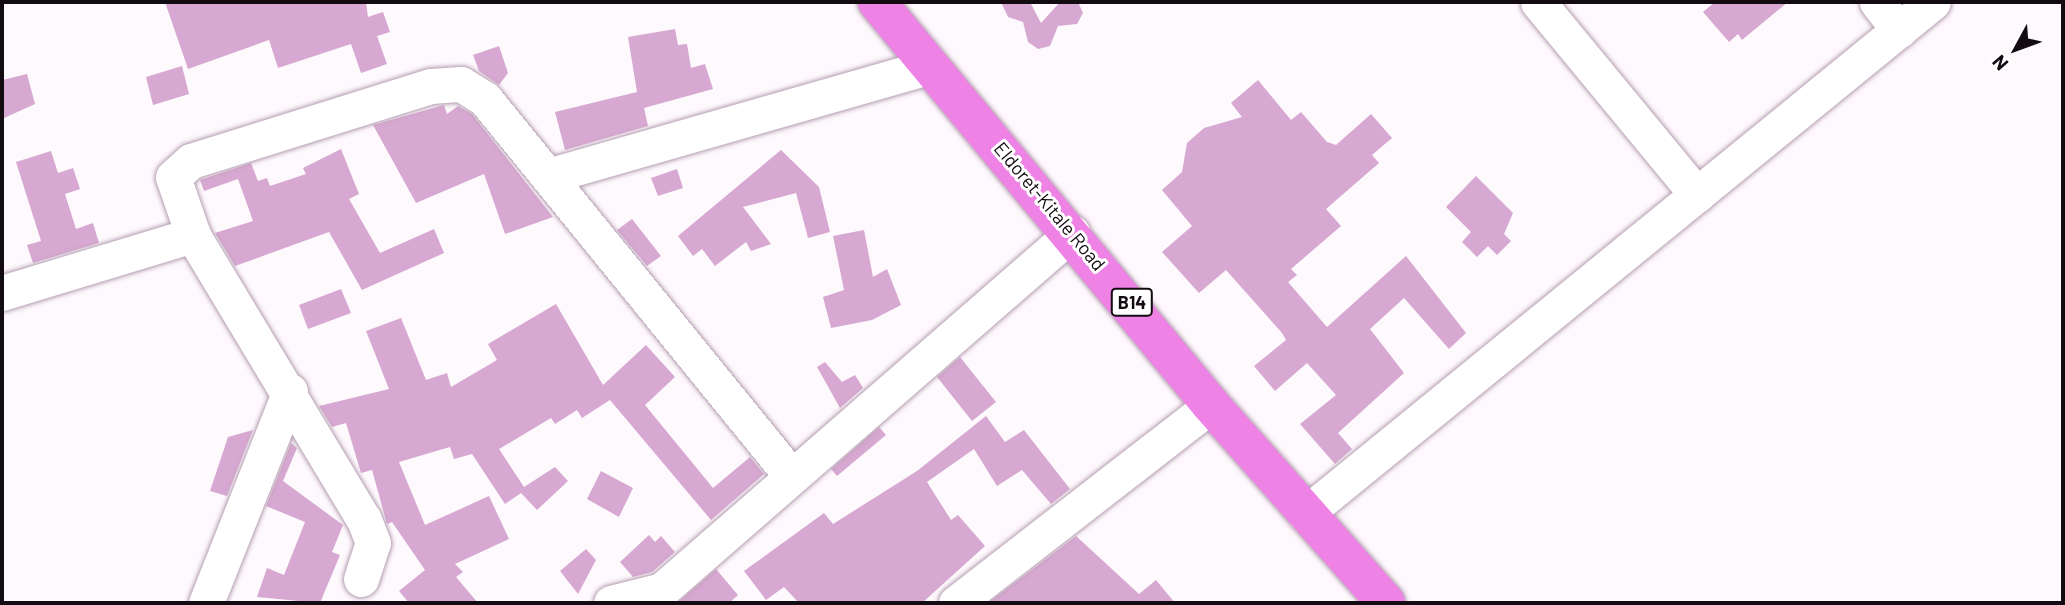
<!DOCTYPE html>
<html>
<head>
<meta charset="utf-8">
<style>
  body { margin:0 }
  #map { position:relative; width:2065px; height:605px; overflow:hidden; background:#fef9fd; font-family:Barlow,sans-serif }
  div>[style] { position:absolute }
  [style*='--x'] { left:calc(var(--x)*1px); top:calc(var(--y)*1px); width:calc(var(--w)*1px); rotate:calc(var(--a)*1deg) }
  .building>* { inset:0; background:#d7a8d1 }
  .roads { filter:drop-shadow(0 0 2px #b59eb2) drop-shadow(0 0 2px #b59eb2) }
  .minor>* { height:35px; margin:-17.5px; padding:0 17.5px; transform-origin:17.5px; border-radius:17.5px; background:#fff }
  .highway>* { height:38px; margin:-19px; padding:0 19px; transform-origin:19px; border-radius:19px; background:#ee83e5 }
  span { translate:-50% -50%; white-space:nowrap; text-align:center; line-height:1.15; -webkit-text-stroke:6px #fff; paint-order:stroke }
  .shield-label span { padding:2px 5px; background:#fff; border:2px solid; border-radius:5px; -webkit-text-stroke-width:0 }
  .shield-label { font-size:18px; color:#130b12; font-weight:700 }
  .street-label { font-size:19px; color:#130b12 }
  .frame { position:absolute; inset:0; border:4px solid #130b12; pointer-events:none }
  .north { position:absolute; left:1981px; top:14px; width:70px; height:70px; -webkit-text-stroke:5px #fff; paint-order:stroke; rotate:229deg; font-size:19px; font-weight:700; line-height:28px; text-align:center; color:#130b12 }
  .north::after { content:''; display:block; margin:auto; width:24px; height:32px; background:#130b12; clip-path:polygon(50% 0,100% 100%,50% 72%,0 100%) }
</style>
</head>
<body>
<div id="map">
  <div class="building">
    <div style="clip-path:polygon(165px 2px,366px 2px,368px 17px,383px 12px,390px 32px,377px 36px,387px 64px,361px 73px,351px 44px,278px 68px,269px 40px,188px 69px)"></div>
    <div style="clip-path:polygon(1001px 2px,1030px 2px,1041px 23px,1060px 2px,1078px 2px,1083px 13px,1077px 24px,1058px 26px,1050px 46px,1038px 49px,1028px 42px,1023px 22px,1008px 17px)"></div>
    <div style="clip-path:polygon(1715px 2px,1788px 2px,1742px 40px,1738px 34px,1729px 42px,1703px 12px)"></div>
    <div style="clip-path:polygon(675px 29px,678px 45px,687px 44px,691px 68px,705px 64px,713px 89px,644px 108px,648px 126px,565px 150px,555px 112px,637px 92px,628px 37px)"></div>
    <div style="clip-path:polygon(499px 46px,508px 73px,499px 85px,479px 71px,473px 55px)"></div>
    <div style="clip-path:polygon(182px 66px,189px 94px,153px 105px,146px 77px)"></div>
    <div style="clip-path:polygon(27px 74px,35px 104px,2px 119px,2px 80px)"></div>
    <div style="clip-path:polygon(1258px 80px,1291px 120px,1301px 112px,1327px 142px,1336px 145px,1371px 114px,1392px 138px,1372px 155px,1379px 163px,1326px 209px,1341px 226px,1291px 269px,1297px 275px,1288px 282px,1327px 327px,1406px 256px,1466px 333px,1449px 349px,1404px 298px,1370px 329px,1404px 373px,1338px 433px,1352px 449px,1335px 464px,1300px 424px,1336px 395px,1307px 363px,1275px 391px,1254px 366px,1286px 340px,1282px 333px,1226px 270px,1199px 293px,1162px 252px,1192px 226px,1162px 190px,1182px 172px,1187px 143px,1204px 128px,1242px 117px,1231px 103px)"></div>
    <div style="clip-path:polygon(444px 105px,447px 114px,458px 106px,472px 114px,553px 217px,505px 234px,484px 174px,416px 203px,373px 125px)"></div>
    <div style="clip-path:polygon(341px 149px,359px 194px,349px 199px,380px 253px,434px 229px,444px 253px,362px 290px,329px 232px,235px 266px,215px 233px,253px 221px,238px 179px,204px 191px,200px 180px,251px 163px,258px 181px,267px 178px,270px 186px,306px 174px,303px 168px)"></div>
    <div style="clip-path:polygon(781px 150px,819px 187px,830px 232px,808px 238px,796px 193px,743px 207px,771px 244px,751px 251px,746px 242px,715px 266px,702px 249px,693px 256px,678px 236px)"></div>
    <div style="clip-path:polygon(51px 151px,58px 173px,73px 168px,80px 189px,65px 194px,76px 229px,93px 223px,99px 243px,33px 263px,27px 245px,41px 241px,16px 162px)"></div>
    <div style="clip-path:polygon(677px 169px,683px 188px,658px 196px,651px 178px)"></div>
    <div style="clip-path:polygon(1476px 176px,1513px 213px,1504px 234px,1511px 241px,1497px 255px,1488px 246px,1477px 257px,1462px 242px,1471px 232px,1446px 207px)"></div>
    <div style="clip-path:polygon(632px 219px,661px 256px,647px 266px,617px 230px)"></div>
    <div style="clip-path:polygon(864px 230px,873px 277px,887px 269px,901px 305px,872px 320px,831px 328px,823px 297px,844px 290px,833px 236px)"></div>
    <div style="clip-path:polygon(341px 289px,351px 313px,308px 329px,299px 305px)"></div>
    <div style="clip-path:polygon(556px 304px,603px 385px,646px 345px,675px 377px,645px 405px,713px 488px,750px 457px,764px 474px,711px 520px,610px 400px,582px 418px,577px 410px,555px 424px,551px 418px,499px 449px,524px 487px,555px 467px,568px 481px,537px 510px,521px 493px,505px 504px,472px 454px,454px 459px,450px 447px,399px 462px,425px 525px,489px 496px,509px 539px,455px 564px,463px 572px,456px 577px,478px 603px,409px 603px,399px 591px,425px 570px,392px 522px,387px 524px,372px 470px,361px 473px,346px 423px,332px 427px,319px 406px,389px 389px,366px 331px,401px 318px,426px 380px,447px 373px,451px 387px,497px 360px,488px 344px)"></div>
    <div style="clip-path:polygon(960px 357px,996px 402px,972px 421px,937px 377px)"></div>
    <div style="clip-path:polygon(825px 362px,842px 382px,855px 375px,863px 388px,840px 408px,817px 367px)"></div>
    <div style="clip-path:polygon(986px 416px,1005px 442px,1024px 430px,1070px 489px,1051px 504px,1022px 470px,997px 486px,974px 449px,927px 482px,951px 520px,958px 515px,985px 546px,922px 603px,799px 603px,784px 587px,766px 600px,744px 571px,824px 513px,833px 524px,917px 471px)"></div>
    <div style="clip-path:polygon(879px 427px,886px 435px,837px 476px,831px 469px)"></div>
    <div style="clip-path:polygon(253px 430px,227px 496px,210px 491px,228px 437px)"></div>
    <div style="clip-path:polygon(291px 443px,297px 448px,283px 481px,343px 525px,332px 552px,340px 555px,320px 603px,257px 597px,267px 568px,284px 575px,305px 522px,266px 506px)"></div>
    <div style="clip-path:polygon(601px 471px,633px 488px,619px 517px,587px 499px)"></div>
    <div style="clip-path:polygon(649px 535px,655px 542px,661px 536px,675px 552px,652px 572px,633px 577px,620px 562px)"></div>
    <div style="clip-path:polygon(1076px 536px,1139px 594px,1156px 580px,1175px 603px,988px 603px)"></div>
    <div style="clip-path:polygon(586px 549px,596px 560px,578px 594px,560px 571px)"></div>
    <div style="clip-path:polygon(716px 569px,738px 595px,729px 603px,677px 603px)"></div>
  </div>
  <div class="roads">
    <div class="minor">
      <div style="--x:1538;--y:2;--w:250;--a:50.5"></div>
      <div style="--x:1877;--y:2;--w:36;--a:52"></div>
      <div style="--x:551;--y:175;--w:394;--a:-16"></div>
      <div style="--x:2;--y:293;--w:200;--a:-16.9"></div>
      <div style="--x:1305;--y:514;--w:810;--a:-39.19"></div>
      <div style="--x:361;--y:579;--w:38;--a:-72"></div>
      <div style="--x:373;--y:543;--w:25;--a:-111"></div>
      <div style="--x:364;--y:520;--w:332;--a:-121"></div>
      <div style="--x:193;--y:235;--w:61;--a:-109"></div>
      <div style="--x:173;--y:177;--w:24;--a:-42"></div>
      <div style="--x:191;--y:161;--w:251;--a:-17.4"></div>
      <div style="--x:431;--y:86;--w:30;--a:-4"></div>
      <div style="--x:461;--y:84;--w:28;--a:32"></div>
      <div style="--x:485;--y:99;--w:483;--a:50.9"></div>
      <div style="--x:206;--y:603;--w:228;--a:-68.4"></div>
      <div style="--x:611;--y:603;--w:53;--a:-14.3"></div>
      <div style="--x:662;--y:590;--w:544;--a:-41.05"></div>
      <div style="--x:956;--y:603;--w:323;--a:-37.8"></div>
    </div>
    <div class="highway">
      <div style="--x:877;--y:2;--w:523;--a:50.35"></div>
      <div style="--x:1211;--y:405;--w:264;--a:48.5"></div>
    </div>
  </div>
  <div class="shield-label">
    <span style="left:1132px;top:302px">B14</span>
  </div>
  <div class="street-label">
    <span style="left:1050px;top:206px;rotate:50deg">Eldoret-Kitale Road</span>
  </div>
  <div class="frame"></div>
  <div class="north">N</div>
</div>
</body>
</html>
